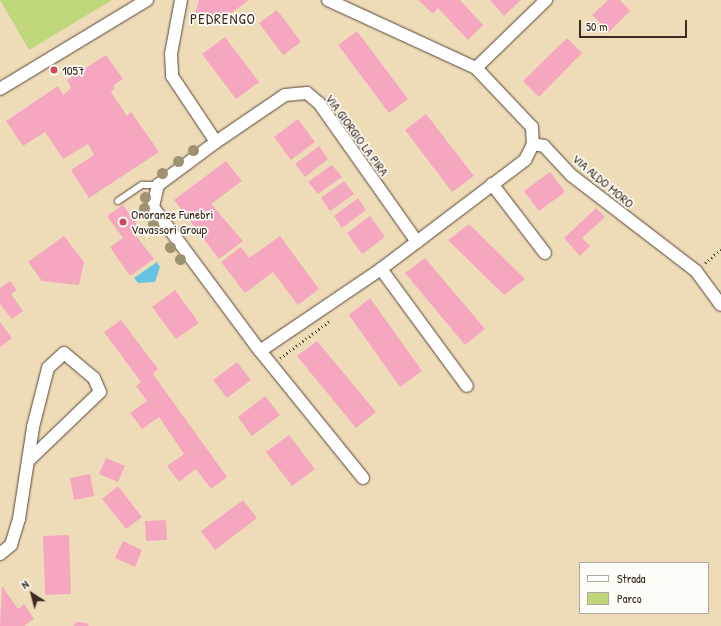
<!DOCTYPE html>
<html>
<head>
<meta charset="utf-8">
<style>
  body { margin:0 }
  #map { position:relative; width:721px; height:626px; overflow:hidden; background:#eedcb9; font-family:"Patrick Hand",sans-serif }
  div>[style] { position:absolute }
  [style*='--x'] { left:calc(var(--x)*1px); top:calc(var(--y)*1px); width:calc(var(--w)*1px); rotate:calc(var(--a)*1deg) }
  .green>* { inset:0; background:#bfd67a }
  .water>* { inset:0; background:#66c3e4 }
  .building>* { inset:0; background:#f5a7c0 }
  .path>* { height:2.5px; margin-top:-1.25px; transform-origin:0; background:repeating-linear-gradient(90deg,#564535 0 1px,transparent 0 4px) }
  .roads { filter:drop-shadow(0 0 1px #564535) drop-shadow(0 0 1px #564535) }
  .lane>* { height:6px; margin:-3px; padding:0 3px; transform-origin:3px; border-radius:3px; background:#fff }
  .street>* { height:12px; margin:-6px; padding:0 6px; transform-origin:6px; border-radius:6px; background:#fff }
  .trees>* { width:11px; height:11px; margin:-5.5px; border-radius:50%; background:#9e9270 }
  .dots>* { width:11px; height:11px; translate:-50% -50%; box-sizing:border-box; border:2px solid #fdfcf7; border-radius:50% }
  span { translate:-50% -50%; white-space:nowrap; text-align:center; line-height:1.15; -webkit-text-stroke:3.5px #fdfcf7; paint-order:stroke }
  .poi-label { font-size:13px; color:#3b2a1e }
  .left { translate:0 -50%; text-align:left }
  .street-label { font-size:13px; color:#3b2a1e }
  .quarter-label { font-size:15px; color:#3b2a1e; letter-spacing:1px }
  .legend { position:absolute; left:579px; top:562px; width:130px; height:52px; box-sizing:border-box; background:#fdfcf7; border:1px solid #afa8a0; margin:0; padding:5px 7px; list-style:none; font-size:12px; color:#3b2a1e }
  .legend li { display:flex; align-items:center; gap:8px; height:20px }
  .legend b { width:20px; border:1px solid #afa8a0 }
  .north { position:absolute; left:12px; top:574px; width:40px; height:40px; -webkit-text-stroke:3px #fdfcf7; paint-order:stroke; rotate:324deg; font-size:11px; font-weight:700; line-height:16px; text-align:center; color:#3b2a1e }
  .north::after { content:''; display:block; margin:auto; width:14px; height:18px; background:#3b2a1e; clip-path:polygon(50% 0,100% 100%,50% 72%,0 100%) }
  .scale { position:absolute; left:579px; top:20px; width:108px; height:18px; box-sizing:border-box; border:2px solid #3b2a1e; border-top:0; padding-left:5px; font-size:12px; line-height:14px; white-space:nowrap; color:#3b2a1e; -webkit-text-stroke:3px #fdfcf7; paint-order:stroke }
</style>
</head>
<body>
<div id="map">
  <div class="green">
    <div style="clip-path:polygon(0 0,112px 0,29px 50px)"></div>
  </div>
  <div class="water">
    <div style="clip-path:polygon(157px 262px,160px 267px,155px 282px,138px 283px,134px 278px)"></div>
  </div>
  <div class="building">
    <div style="clip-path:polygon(199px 0,249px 0,215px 25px,211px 19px,201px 26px,194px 17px)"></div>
    <div style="clip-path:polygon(418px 0,460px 0,483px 25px,468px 40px,438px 8px,433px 14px)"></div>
    <div style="clip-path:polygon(490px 0,521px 0,504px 16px)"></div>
    <div style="clip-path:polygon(608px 0,620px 0,630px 11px,609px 32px,592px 15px)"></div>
    <div style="clip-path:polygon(277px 10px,301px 42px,283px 55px,259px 23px)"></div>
    <div style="clip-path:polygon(357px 31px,408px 99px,389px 113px,338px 45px)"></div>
    <div style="clip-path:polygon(225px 37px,259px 82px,236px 99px,202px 54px)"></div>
    <div style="clip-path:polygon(567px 38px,582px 53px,539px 97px,523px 81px)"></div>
    <div style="clip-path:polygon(106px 55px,123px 79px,113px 86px,115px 88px,111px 92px,127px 116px,131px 112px,159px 152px,89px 198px,71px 170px,94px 155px,88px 144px,63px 159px,45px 132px,23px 146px,6px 121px,58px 86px,63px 95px,71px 88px,67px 80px)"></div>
    <div style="clip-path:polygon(426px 114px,474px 176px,452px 192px,405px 130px)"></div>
    <div style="clip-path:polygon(298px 119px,315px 142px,291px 160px,274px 137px)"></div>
    <div style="clip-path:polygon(319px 146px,328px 159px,305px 177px,295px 164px)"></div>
    <div style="clip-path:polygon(226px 161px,242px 181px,211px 204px,243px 241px,219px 259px,174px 200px)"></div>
    <div style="clip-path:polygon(332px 165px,342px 177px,318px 194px,308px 182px)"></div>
    <div style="clip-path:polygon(550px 172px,565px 192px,539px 211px,524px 191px)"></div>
    <div style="clip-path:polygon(344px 181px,354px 194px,330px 211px,321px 198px)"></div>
    <div style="clip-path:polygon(358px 198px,366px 210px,342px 228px,334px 216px)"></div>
    <div style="clip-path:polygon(123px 205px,139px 228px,133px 232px,154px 259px,130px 276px,110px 247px,123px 238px,107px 216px)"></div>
    <div style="clip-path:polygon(596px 208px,605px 217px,582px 238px,590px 246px,580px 256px,564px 238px)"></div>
    <div style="clip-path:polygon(370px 216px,385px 237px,362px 254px,347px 233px)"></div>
    <div style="clip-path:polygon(469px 224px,525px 279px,504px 295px,448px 240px)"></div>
    <div style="clip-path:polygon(64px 236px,84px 262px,79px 285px,42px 281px,28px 262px)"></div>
    <div style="clip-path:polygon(280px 236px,319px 289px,298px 305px,273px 272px,245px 293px,221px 262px,241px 247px,249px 258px)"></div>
    <div style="clip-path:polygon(425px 258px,485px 329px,465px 345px,405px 273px)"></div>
    <div style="clip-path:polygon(10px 281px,17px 290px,11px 294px,23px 311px,12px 319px,0 304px,0 288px)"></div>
    <div style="clip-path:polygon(175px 290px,199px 323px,176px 339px,152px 307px)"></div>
    <div style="clip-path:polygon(370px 298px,422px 371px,400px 387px,349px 315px)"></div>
    <div style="clip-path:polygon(121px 320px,158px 369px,153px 374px,227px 477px,211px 489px,196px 469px,179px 482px,167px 466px,184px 454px,159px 417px,142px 429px,130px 413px,147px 401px,136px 386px,141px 382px,104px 332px)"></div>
    <div style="clip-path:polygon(0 322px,12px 338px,0 347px)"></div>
    <div style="clip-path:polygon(317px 341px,376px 412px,356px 428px,297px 356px)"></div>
    <div style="clip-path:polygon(237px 362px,251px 380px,227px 398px,213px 380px)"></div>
    <div style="clip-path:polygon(265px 396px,280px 415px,252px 436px,238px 417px)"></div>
    <div style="clip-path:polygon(289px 435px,315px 469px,292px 486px,266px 452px)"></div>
    <div style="clip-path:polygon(106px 458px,125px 466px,118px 482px,99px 474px)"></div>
    <div style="clip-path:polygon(90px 474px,94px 496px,74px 500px,70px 478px)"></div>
    <div style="clip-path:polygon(118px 486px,142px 517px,126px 529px,102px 499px)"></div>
    <div style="clip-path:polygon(243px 500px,257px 518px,215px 550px,201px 531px)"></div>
    <div style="clip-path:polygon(166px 520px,167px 540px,146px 541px,145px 521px)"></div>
    <div style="clip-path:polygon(69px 535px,71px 594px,45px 595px,43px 536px)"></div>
    <div style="clip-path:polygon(123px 541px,142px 550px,135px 567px,115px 558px)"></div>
    <div style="clip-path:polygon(2px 586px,18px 609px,24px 604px,34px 619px,24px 626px,0 626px)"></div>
    <div style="clip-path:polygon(77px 622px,86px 623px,89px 626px,73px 626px)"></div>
  </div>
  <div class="path">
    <div style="--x:705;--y:263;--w:21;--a:-41"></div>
    <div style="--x:280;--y:358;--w:64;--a:-36.7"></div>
  </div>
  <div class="roads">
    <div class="lane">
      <div style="--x:118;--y:201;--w:29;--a:-34"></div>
      <div style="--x:142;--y:185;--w:16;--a:0"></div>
    </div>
    <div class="street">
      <div style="--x:181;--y:0;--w:55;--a:100.5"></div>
      <div style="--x:171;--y:54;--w:22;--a:87"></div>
      <div style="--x:172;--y:76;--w:79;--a:56.3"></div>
      <div style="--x:216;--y:142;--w:83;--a:-34.3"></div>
      <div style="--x:285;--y:95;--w:22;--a:-5"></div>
      <div style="--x:307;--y:93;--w:16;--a:40"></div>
      <div style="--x:319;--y:103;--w:170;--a:54.8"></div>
      <div style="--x:328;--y:0;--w:163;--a:24.7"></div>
      <div style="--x:476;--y:68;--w:81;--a:46.5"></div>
      <div style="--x:532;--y:127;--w:17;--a:87"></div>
      <div style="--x:476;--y:68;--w:98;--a:-44.2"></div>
      <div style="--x:0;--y:89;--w:172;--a:-31.2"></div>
      <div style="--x:216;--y:142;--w:72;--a:143.4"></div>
      <div style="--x:158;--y:185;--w:23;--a:103"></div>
      <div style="--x:153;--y:207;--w:179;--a:53.4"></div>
      <div style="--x:533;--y:144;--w:11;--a:10"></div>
      <div style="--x:544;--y:146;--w:40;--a:47"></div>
      <div style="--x:571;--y:175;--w:158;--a:37.5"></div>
      <div style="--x:696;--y:271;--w:42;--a:53.7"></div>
      <div style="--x:492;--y:184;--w:87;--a:52.5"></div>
      <div style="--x:381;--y:269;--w:145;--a:53.7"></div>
      <div style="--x:363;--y:478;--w:164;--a:-129"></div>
      <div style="--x:260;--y:351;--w:146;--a:-34.1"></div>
      <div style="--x:381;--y:269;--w:181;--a:-37.1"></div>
      <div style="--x:525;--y:160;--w:18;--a:-63"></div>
      <div style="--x:0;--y:554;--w:14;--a:-39"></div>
      <div style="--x:11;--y:545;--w:27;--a:-73"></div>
      <div style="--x:19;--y:519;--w:93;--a:-81.3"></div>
      <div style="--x:33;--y:427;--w:61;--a:-75.7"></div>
      <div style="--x:48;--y:368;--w:22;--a:-43"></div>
      <div style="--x:64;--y:353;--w:39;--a:40"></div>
      <div style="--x:94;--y:378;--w:15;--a:67"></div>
      <div style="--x:100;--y:392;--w:100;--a:136.2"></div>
    </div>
  </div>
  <div class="trees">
    <div style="left:193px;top:150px"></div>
    <div style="left:178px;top:161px"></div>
    <div style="left:162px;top:173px"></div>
    <div style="left:145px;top:197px"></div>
    <div style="left:144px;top:208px"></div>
    <div style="left:153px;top:224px"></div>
    <div style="left:170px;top:247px"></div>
    <div style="left:180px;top:259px"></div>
  </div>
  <div class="dots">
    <div style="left:54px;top:70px;background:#d1495b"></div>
    <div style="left:123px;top:222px;background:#d1495b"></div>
  </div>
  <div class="poi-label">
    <span class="left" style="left:62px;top:70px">1057</span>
    <span class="left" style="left:131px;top:222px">Onoranze Funebri<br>Vavassori Group</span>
  </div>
  <div class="street-label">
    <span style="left:357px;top:135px;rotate:54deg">VIA GIORGIO LA PIRA</span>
    <span style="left:603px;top:181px;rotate:40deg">VIA ALDO MORO</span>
  </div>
  <div class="quarter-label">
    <span style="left:223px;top:19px">PEDRENGO</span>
  </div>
  <ul class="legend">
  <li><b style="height:5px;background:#fff"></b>Strada</li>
  <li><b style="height:11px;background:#bfd67a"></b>Parco</li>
  </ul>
  <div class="north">N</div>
  <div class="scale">50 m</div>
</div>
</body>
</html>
